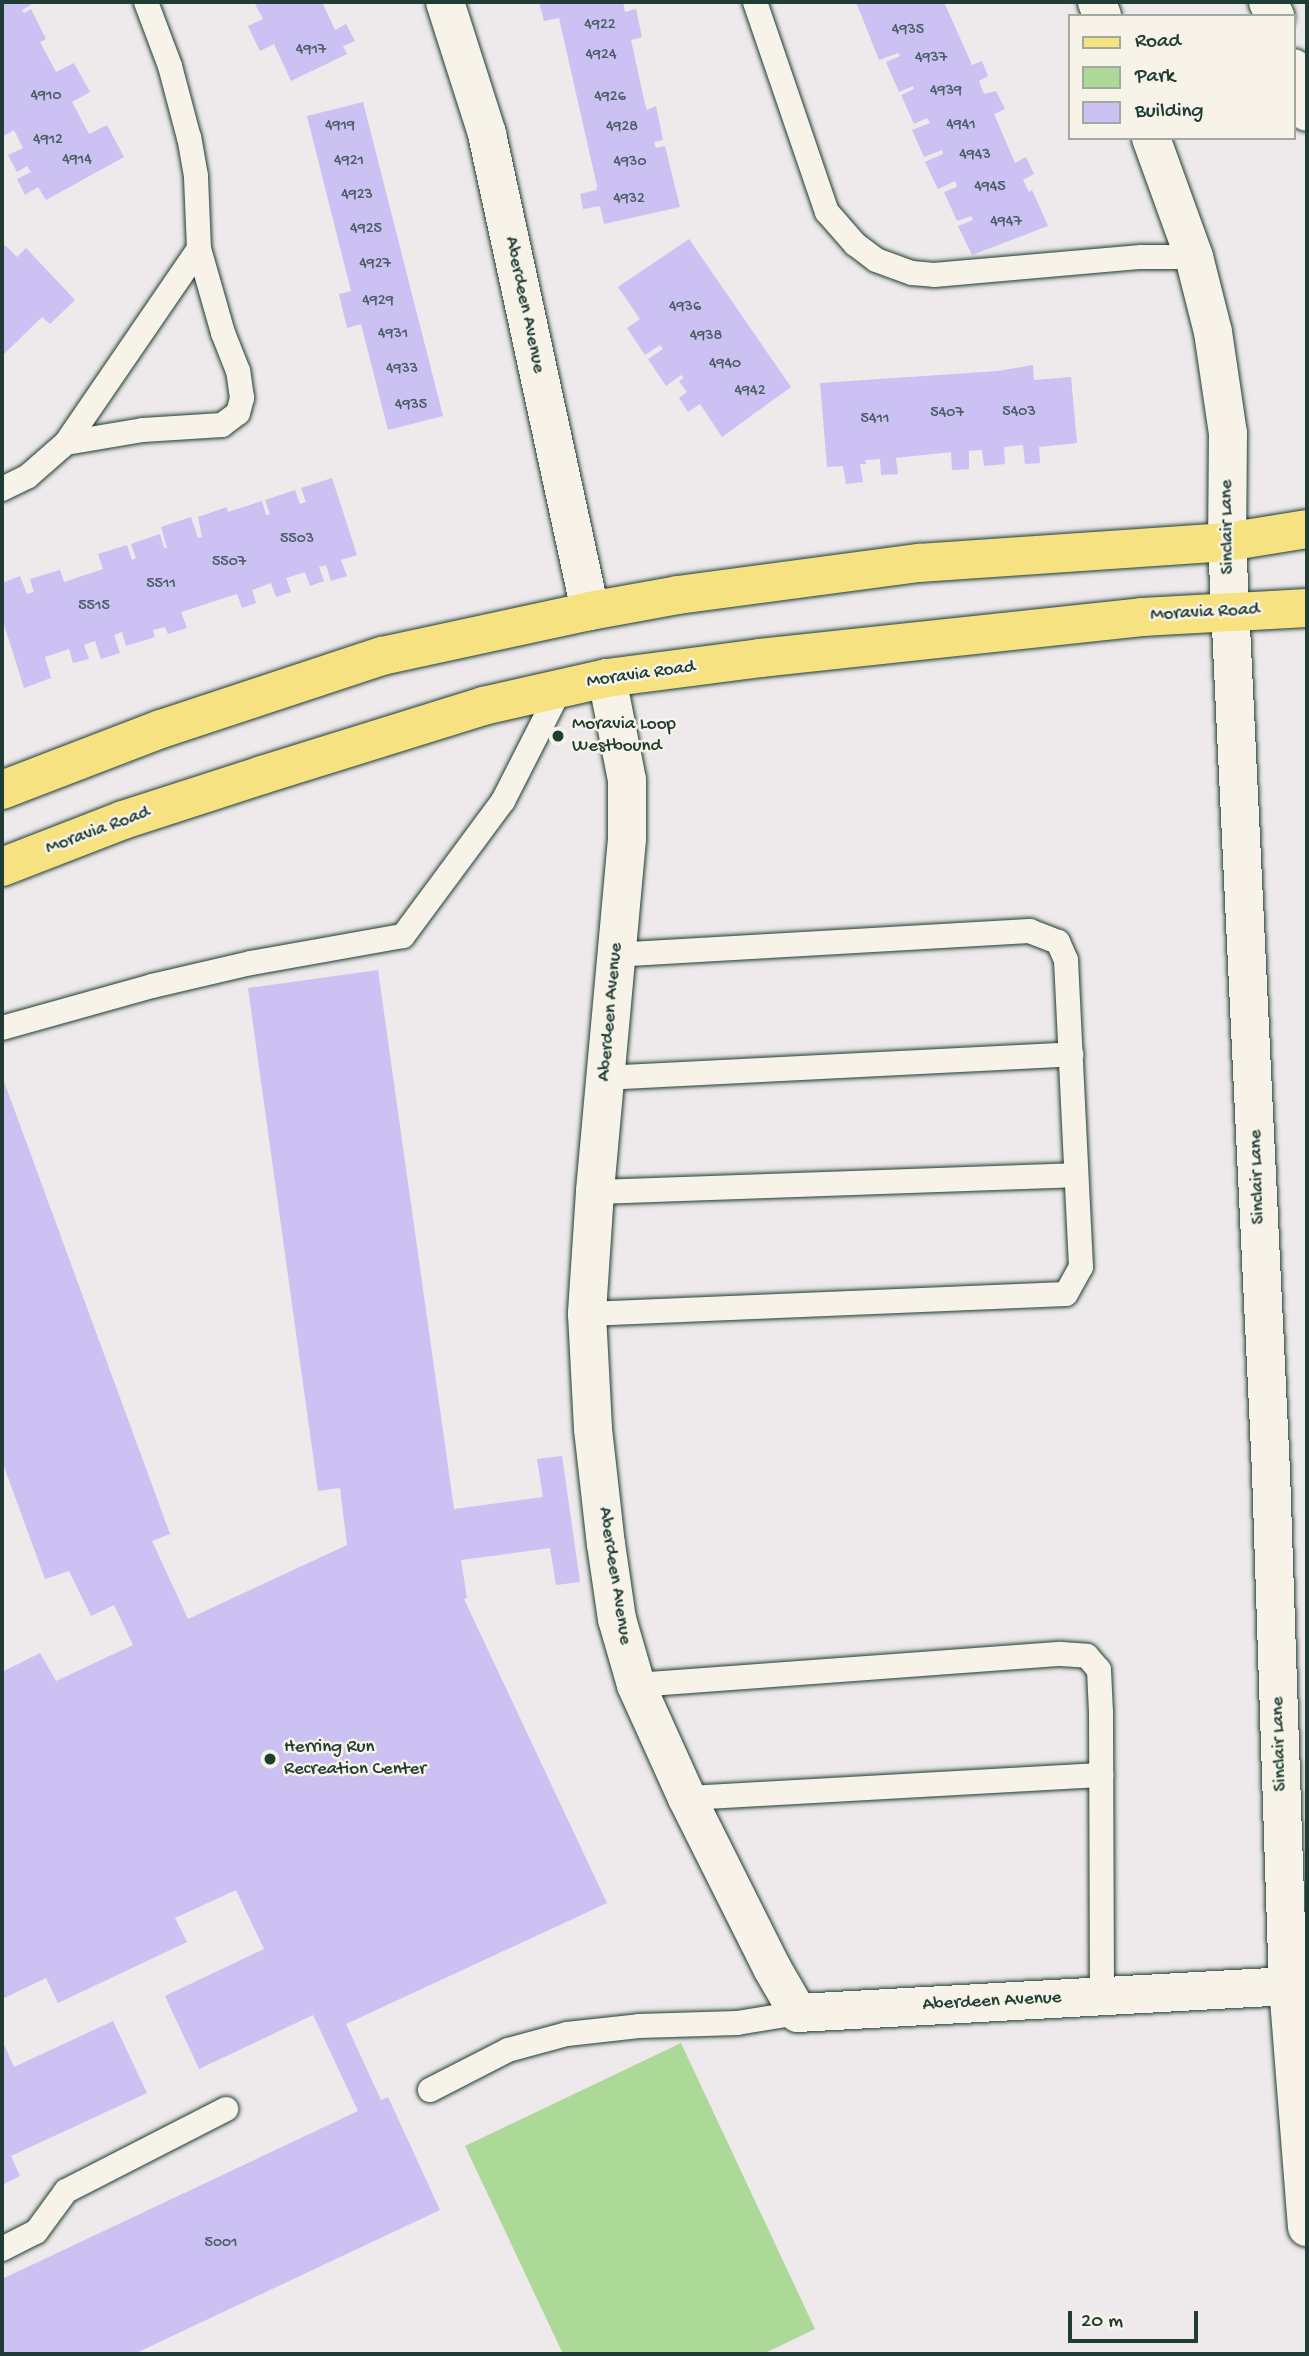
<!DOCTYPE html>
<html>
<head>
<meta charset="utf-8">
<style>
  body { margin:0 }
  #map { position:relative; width:1309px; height:2356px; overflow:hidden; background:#eee9ea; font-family:"Gochi Hand",sans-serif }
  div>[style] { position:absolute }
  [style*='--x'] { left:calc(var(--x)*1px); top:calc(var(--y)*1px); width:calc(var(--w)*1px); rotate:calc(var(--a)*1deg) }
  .green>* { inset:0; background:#acd998 }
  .building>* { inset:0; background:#cbc1f3 }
  .roads { filter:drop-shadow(0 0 2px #1f3d34) drop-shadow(0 0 2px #1f3d34) }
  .lane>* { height:24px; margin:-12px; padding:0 12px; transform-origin:12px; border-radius:12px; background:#f7f3e8 }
  .street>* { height:38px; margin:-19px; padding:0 19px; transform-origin:19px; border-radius:19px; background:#f7f3e8 }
  .secondary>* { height:38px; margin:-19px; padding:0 19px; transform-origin:19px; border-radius:19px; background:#f7f3e8 }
  .primary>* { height:38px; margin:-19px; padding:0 19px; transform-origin:19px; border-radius:19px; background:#f7e281 }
  .dots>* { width:19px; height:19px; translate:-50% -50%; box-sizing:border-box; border:4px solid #f7f3e8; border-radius:50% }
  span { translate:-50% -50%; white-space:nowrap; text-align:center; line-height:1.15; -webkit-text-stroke:5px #f7f3e8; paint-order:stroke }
  .number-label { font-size:16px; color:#4a5e64 }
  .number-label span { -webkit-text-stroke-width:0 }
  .street-label { font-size:19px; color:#1f3d34 }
  .poi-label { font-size:19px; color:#1f3d34 }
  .left { translate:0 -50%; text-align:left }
  .frame { position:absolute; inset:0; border:4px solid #1f3d34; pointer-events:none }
  .legend { position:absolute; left:1068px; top:14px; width:228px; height:126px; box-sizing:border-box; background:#f7f3e8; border:2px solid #a1aaa0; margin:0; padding:9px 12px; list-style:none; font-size:21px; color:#1f3d34 }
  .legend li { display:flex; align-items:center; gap:14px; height:35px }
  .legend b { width:35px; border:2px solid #a1aaa0 }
  .scale { position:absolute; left:1068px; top:2311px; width:130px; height:32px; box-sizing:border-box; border:4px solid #1f3d34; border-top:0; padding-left:9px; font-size:21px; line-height:24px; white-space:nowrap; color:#1f3d34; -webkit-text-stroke:5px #f7f3e8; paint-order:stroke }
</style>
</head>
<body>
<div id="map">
  <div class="green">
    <div style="clip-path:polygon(681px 2043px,815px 2329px,763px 2354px,563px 2354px,465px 2146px)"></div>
  </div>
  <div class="building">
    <div style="clip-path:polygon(2px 2px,29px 2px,31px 5px,22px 10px,24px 13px,31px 9px,46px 39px,40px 42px,56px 72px,74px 63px,90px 92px,72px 102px,89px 134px,107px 125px,124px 157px,46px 200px,38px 187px,25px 195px,17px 179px,31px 172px,27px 166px,17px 172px,8px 155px,23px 148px,14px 130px,2px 137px)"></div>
    <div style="clip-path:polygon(254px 2px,322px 2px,335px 30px,346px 24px,355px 41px,343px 46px,347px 54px,291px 81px,274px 44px,260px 51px,248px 26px,263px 19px)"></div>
    <div style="clip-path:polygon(539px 2px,623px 2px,625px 12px,636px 9px,642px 37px,631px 40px,645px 104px,647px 110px,656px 106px,663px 140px,654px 142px,656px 148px,665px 146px,680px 207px,604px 224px,600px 206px,583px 209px,580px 194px,596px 190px,597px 186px,559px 18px,544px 21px)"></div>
    <div style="clip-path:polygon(856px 2px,944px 2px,972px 65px,982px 61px,988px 76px,979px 81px,984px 94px,996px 91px,1005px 109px,994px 114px,1015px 163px,1026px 157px,1034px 174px,1023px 180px,1029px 192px,1032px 190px,1048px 226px,972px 255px,958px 226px,973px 220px,971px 216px,957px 221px,944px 192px,957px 187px,955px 181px,938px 189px,925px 162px,943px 154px,942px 150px,924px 157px,912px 130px,930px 123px,927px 118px,914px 124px,901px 95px,914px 89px,913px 86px,899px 92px,886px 62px,900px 56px,898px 53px,879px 60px)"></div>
    <div style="clip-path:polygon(363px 102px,443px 416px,388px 430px,361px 324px,347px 328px,339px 294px,351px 291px,307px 116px)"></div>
    <div style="clip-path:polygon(689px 239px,791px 387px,722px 437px,700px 404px,688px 412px,679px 398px,687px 392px,679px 381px,684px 378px,681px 375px,666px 386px,648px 359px,663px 349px,660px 345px,645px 355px,627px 328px,640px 319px,618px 287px)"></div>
    <div style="clip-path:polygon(5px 245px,17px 257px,26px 248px,75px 300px,50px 324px,42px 317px,2px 356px,2px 248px)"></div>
    <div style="clip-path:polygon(1033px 365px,1034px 380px,1071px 377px,1077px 443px,1039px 447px,1040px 463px,1025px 464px,1023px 445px,1004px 447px,1005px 464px,984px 466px,982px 450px,969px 451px,969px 469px,952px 470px,951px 452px,896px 458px,898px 474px,881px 475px,880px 459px,865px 460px,866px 464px,860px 464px,863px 482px,846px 484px,843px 466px,827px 467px,820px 383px,998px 371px)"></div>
    <div style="clip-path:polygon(332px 478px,357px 555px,341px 560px,347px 576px,331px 581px,326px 565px,319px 567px,324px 581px,310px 586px,305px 572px,286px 578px,291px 592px,276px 597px,271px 583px,252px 590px,256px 603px,242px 608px,237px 594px,181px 612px,187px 628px,168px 634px,165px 627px,153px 630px,155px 637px,126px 646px,122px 632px,114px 635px,120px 653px,101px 659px,95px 641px,84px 645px,89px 659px,73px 663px,69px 649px,45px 657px,51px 678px,24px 688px,2px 618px,2px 583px,20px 576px,27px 594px,34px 592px,30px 579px,60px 570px,64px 582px,103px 569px,98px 554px,127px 545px,132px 560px,136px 558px,131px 544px,160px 534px,164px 548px,167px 548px,161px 527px,191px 517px,198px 538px,202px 537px,198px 517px,227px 507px,228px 512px,262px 501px,266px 515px,270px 514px,265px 500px,295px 490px,300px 504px,306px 502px,301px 488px)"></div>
    <div style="clip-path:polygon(378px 970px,454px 1509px,543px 1497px,537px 1459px,562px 1456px,580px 1582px,556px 1585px,550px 1548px,461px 1560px,467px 1598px,464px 1599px,607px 1903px,346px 2024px,381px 2100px,388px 2097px,440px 2210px,134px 2354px,2px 2354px,2px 2279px,358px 2111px,313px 2015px,199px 2069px,165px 1996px,264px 1949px,236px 1890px,175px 1918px,187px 1942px,58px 2003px,46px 1978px,2px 1999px,2px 1672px,40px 1653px,56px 1681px,133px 1645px,114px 1605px,91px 1616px,69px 1571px,45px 1579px,2px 1461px,2px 1076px,170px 1534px,152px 1541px,188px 1619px,347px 1545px,340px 1488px,318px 1491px,248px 988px)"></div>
    <div style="clip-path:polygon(113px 2021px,147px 2093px,11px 2156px,20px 2176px,2px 2185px,2px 2040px,14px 2067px)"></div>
  </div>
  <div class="roads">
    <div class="lane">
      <div style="--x:755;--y:2;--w:222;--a:71.1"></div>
      <div style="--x:827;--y:212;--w:43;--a:48.8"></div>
      <div style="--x:855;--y:244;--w:26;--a:37"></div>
      <div style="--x:876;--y:260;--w:38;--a:20"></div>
      <div style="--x:912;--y:273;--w:22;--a:5"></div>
      <div style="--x:934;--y:275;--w:208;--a:-5"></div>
      <div style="--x:1141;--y:257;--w:53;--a:0"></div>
      <div style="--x:66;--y:443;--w:78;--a:-9.6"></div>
      <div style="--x:143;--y:430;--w:79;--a:-3.6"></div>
      <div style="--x:222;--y:425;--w:20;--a:-37"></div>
      <div style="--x:238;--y:413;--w:16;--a:-75"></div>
      <div style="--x:242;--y:398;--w:27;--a:-98"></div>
      <div style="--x:238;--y:371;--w:41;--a:-111.5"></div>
      <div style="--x:223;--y:333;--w:87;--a:-105.9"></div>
      <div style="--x:2;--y:489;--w:28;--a:-26"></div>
      <div style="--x:27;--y:477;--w:52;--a:-41.1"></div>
      <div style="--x:66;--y:443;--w:235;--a:-55.6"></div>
      <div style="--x:199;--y:249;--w:73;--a:-92.4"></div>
      <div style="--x:196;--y:176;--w:39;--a:-100"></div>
      <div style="--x:189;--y:138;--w:74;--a:-104.8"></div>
      <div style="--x:170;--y:66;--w:68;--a:-110.6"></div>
      <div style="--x:2;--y:1028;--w:156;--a:-15.6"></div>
      <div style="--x:152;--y:986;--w:102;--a:-13.1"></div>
      <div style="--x:251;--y:963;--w:154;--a:-10.1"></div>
      <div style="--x:403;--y:936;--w:168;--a:-53.5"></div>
      <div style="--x:503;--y:801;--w:128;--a:-63"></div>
      <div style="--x:605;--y:1078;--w:467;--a:-2.9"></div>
      <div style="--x:595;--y:1192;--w:481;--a:-2"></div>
      <div style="--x:587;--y:1314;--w:479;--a:-2.4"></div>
      <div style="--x:1066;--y:1294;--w:31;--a:-61"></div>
      <div style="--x:1081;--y:1267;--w:307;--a:-92.8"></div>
      <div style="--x:1066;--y:960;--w:20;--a:-114"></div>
      <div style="--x:1058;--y:942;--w:30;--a:-159"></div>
      <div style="--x:1030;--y:931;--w:415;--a:176.7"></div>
      <div style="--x:636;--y:1685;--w:426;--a:-4.2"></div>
      <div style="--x:1061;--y:1654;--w:26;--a:4"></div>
      <div style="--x:1087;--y:1656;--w:18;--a:49"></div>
      <div style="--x:1099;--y:1670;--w:42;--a:87.3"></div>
      <div style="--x:1101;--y:1712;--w:284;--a:89.8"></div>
      <div style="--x:687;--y:1798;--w:415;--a:-3.2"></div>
      <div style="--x:430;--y:2090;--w:88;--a:-27.1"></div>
      <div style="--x:508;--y:2050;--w:61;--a:-15.2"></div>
      <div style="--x:567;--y:2034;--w:72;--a:-6.3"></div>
      <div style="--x:639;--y:2026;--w:98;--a:-1.8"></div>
      <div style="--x:737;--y:2023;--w:62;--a:-9.3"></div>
      <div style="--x:2;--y:2249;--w:38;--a:-27"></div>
      <div style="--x:36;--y:2232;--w:51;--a:-53.8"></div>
      <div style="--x:66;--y:2191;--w:180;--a:-27.1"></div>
    </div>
    <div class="street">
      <div style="--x:445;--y:2;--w:139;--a:72.3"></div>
      <div style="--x:487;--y:134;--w:488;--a:77.8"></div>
      <div style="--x:607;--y:678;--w:104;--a:78.9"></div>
      <div style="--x:627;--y:780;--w:59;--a:90"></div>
      <div style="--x:627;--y:839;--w:354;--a:95.2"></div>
      <div style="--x:595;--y:1192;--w:122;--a:93.8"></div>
      <div style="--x:587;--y:1314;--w:115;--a:87"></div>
      <div style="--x:593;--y:1429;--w:116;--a:83.6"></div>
      <div style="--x:606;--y:1544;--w:76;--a:81.7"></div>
      <div style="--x:617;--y:1619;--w:69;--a:73.9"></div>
      <div style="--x:636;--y:1685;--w:124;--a:65.7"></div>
      <div style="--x:687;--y:1798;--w:190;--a:63.4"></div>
      <div style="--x:772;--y:1968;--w:52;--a:60"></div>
      <div style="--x:798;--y:2013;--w:510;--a:-3.15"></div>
    </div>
    <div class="secondary">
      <div style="--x:1097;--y:2;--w:15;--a:70"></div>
      <div style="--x:1268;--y:2;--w:16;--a:63"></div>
      <div style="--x:1293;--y:68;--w:46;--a:72.3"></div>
      <div style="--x:1151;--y:138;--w:127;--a:70.1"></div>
      <div style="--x:1194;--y:257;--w:77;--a:75.8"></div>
      <div style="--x:1213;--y:332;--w:102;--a:81.6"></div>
      <div style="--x:1228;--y:433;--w:109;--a:90.5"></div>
      <div style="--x:1227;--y:542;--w:931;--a:87.29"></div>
      <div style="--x:1271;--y:1472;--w:514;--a:88.11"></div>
      <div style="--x:1288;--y:1986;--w:242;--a:85.5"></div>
    </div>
    <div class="primary">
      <div style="--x:2;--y:790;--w:170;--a:-21"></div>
      <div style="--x:161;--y:729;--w:233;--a:-18.3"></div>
      <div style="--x:382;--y:656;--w:213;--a:-12.2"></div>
      <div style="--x:590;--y:611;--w:89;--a:-10.3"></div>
      <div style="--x:678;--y:595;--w:243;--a:-7.6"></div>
      <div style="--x:919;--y:563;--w:309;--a:-3.9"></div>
      <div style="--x:1227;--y:542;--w:81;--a:-9.2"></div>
      <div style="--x:2;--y:867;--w:130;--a:-21.2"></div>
      <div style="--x:123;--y:820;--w:146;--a:-17.9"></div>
      <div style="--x:262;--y:775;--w:232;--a:-17.3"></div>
      <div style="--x:483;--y:706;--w:127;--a:-12.7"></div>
      <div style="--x:607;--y:678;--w:154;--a:-7.4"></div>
      <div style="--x:760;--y:658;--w:384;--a:-6.1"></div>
      <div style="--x:1142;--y:617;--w:165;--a:-3.1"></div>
    </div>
  </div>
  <div class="dots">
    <div style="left:558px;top:736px;background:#1f3d34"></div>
    <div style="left:270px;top:1759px;background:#1f3d34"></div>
  </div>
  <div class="number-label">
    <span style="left:600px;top:26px">4922</span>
    <span style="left:908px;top:31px">4935</span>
    <span style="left:311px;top:51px">4917</span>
    <span style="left:601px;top:56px">4924</span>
    <span style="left:931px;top:59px">4937</span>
    <span style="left:946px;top:92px">4939</span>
    <span style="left:46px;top:97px">4910</span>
    <span style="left:610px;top:98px">4926</span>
    <span style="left:961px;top:126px">4941</span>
    <span style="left:340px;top:127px">4919</span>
    <span style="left:622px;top:128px">4928</span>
    <span style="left:48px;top:141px">4912</span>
    <span style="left:975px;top:156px">4943</span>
    <span style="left:77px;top:161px">4914</span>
    <span style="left:349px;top:162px">4921</span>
    <span style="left:630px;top:163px">4930</span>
    <span style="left:990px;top:188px">4945</span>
    <span style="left:357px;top:196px">4923</span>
    <span style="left:629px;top:200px">4932</span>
    <span style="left:1006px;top:223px">4947</span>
    <span style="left:366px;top:230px">4925</span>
    <span style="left:375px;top:265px">4927</span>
    <span style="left:378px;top:302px">4929</span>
    <span style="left:685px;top:308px">4936</span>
    <span style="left:393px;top:335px">4931</span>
    <span style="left:706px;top:337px">4938</span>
    <span style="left:725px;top:365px">4940</span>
    <span style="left:402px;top:370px">4933</span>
    <span style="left:750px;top:392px">4942</span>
    <span style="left:411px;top:406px">4935</span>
    <span style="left:1019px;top:413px">5403</span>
    <span style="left:947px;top:414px">5407</span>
    <span style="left:875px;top:420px">5411</span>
    <span style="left:297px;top:540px">5503</span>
    <span style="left:229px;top:563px">5507</span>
    <span style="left:161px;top:585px">5511</span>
    <span style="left:94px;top:607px">5515</span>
    <span style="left:221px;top:2244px">5001</span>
  </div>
  <div class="street-label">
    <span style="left:524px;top:305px;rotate:78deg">Aberdeen Avenue</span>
    <span style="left:1228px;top:527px;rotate:-91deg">Sinclair Lane</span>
    <span style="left:1205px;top:613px;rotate:-3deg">Moravia Road</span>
    <span style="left:641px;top:675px;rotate:-8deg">Moravia Road</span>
    <span style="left:98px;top:831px;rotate:-20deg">Moravia Road</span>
    <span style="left:611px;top:1012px;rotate:-85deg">Aberdeen Avenue</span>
    <span style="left:1258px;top:1177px;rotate:-92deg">Sinclair Lane</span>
    <span style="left:614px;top:1576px;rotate:81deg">Aberdeen Avenue</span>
    <span style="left:1280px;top:1744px;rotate:-92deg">Sinclair Lane</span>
    <span style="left:992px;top:2002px;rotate:-3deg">Aberdeen Avenue</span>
  </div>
  <div class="poi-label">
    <span class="left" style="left:572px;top:736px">Moravia Loop<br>Westbound</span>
    <span class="left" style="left:284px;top:1759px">Herring Run<br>Recreation Center</span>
  </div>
  <div class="frame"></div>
  <ul class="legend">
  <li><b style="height:9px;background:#f7e281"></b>Road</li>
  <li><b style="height:19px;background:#acd998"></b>Park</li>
  <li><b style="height:19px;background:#cbc1f3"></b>Building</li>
  </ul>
  <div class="scale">20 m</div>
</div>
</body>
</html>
